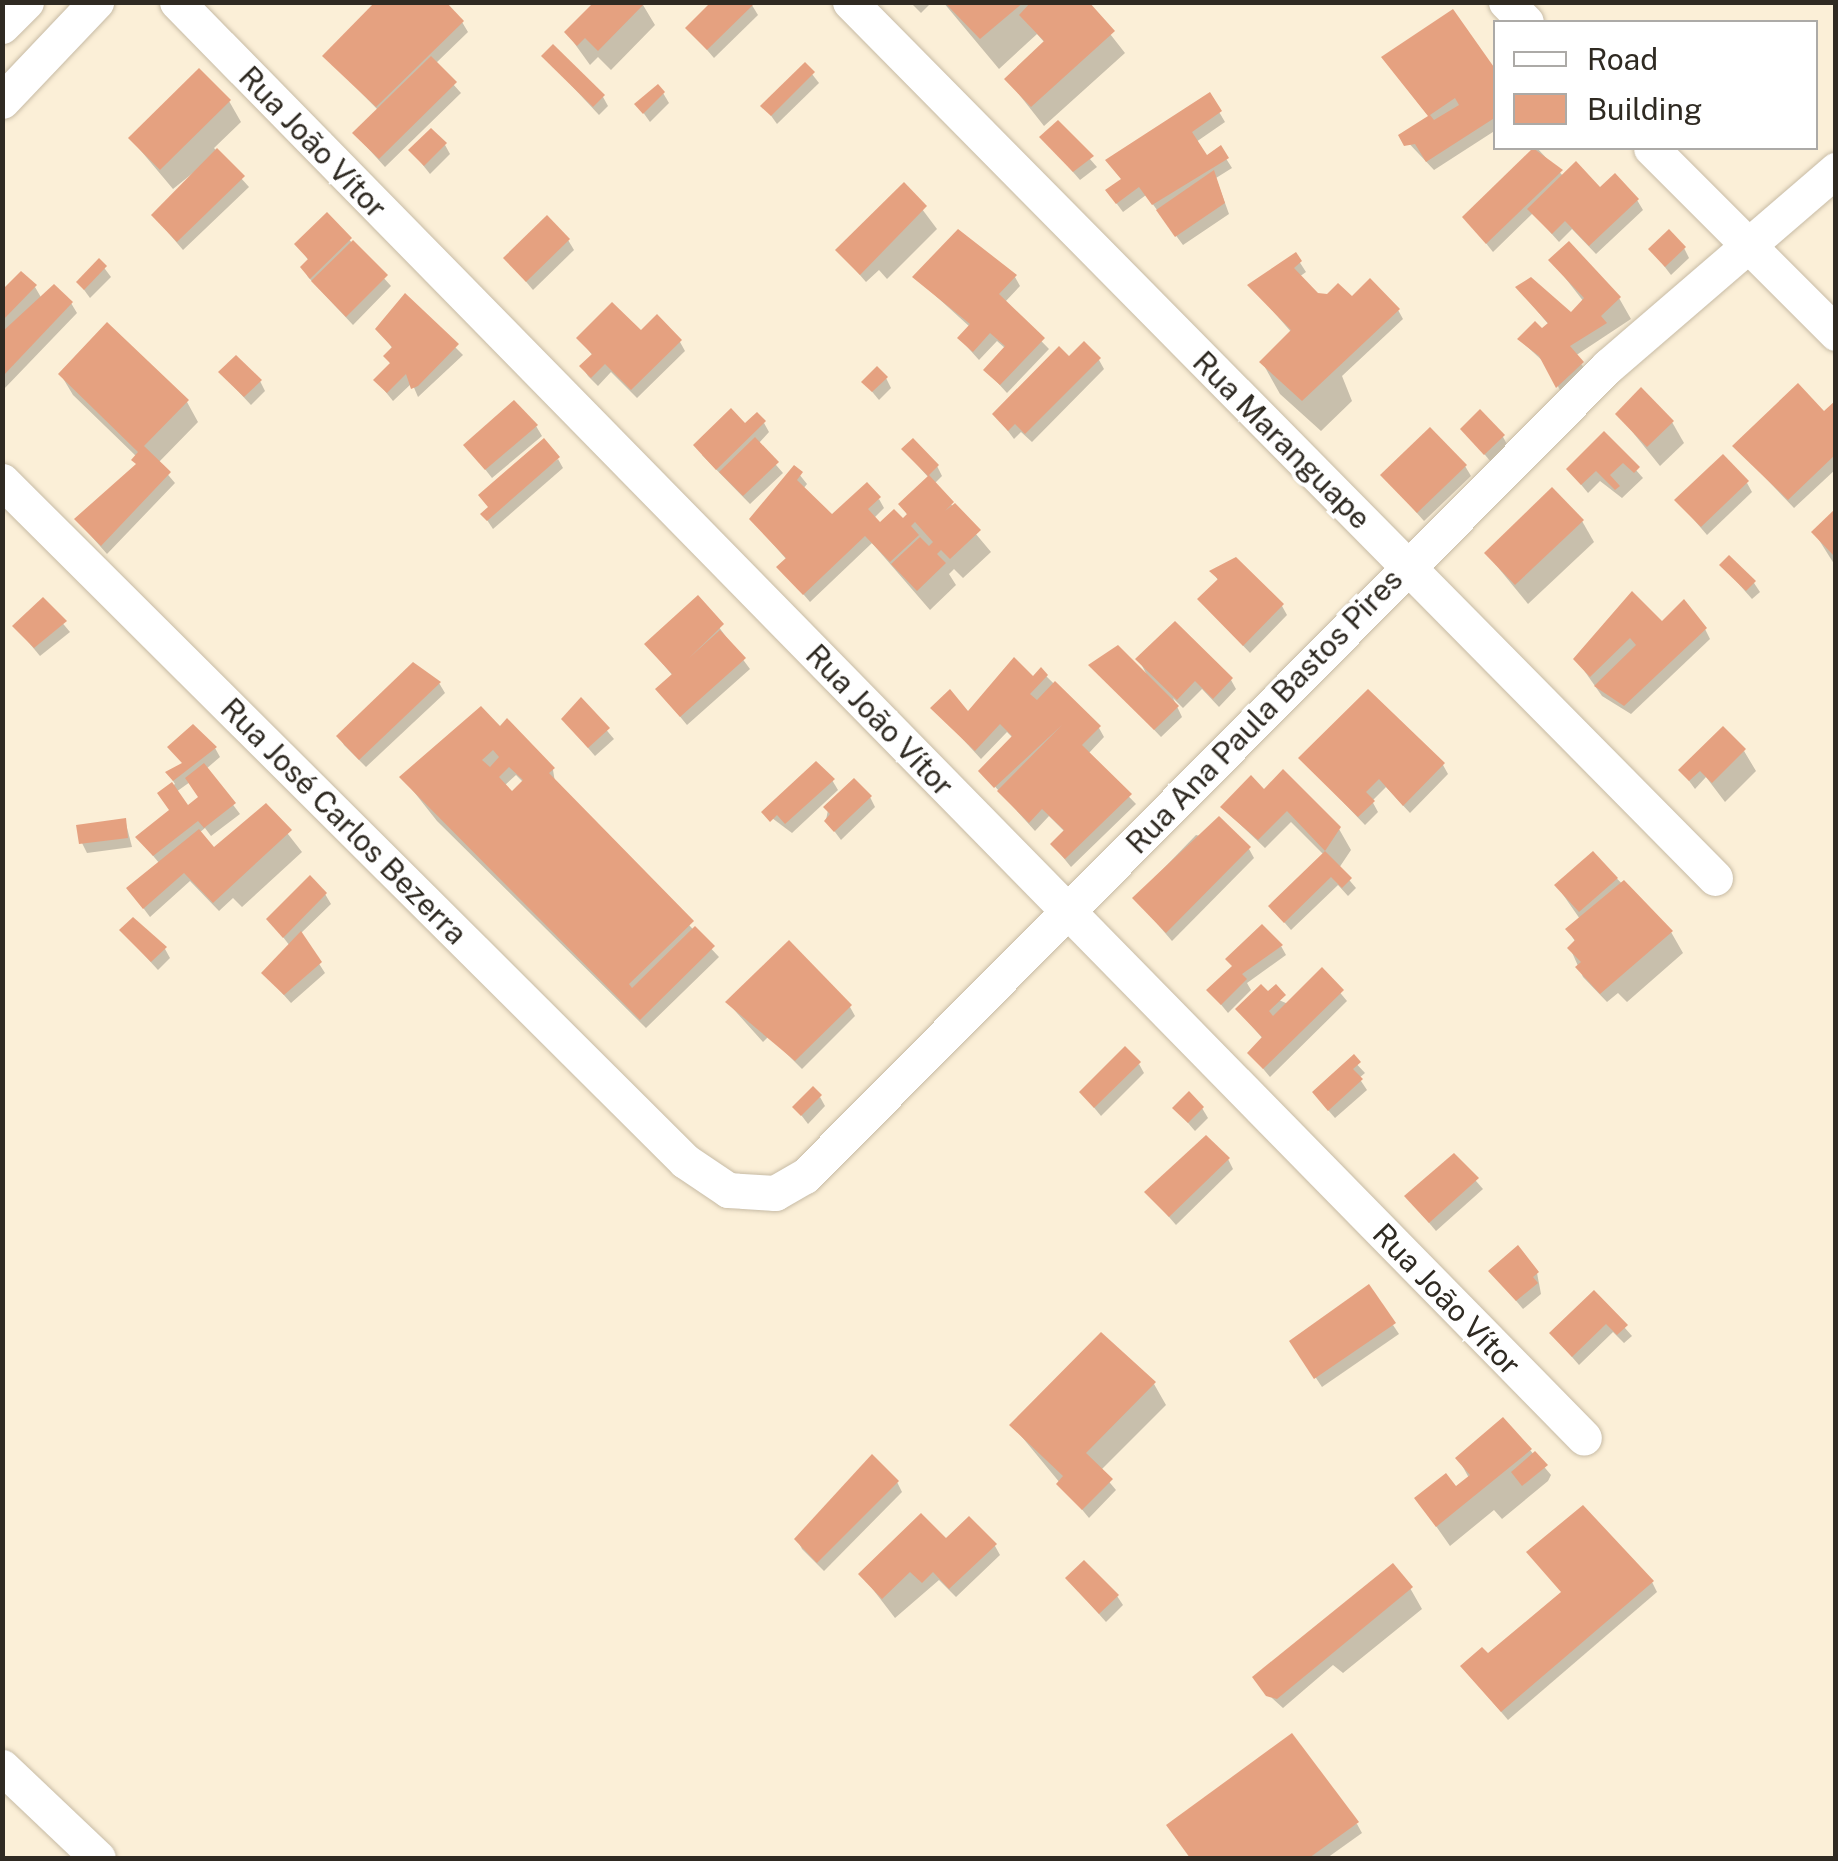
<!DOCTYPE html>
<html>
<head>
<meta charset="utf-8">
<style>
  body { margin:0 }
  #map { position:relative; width:1838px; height:1861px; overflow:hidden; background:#fbefd7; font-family:"Public Sans",sans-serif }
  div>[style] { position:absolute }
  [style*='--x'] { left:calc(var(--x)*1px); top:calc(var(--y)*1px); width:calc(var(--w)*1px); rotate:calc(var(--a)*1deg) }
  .shadow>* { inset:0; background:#0003 }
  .building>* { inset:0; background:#e5a180 }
  .roads { filter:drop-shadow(0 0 2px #c7bba5) drop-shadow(0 0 2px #c7bba5) }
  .minor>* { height:35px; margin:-17.5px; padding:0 17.5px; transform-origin:17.5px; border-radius:17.5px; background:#fff }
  span { translate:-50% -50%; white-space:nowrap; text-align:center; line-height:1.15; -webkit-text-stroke:8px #fff; paint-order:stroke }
  .street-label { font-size:30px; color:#2f2a22 }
  .frame { position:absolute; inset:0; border:5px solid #2f2a22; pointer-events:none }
  .legend { position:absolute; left:1493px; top:20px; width:325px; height:130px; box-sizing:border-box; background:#fff; border:2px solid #acaaa7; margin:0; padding:12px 18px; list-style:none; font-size:30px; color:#2f2a22 }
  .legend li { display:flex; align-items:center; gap:20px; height:50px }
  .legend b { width:50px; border:2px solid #acaaa7 }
</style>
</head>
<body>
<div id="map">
  <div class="shadow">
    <div style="clip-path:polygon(750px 2px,758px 15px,714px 58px,688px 28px)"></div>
    <div style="clip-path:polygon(910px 2px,932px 2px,921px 13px)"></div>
    <div style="clip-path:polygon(943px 2px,1085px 2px,1125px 53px,1044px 126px,1007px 79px,1045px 43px,1037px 34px,999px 69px)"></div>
    <div style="clip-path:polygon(643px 5px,655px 25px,611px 70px,598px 57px,590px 65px,567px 33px)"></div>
    <div style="clip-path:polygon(462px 22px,468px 32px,435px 64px,461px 93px,385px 167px,355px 134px,379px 111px,325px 56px)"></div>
    <div style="clip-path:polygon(544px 56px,603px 97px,608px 106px,599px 115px)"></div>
    <div style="clip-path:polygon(805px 65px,819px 83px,777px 124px,764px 106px)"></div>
    <div style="clip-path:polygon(1390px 67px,1496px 82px,1496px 130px,1434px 170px,1402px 136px,1430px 118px)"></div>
    <div style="clip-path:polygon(663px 93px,669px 103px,650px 122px,637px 104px)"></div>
    <div style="clip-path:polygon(1209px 95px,1225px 122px,1196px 142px,1206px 159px,1220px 149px,1232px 168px,1216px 178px,1229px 214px,1183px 245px,1146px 195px,1123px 212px,1114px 200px,1123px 181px,1114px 170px)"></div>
    <div style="clip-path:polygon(229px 101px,241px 122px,214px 148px,249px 187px,183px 250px,154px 216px,209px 160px,173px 189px,131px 139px)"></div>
    <div style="clip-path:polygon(1058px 123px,1097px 167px,1080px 180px,1043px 138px)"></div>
    <div style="clip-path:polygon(445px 145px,450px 154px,430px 174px,411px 150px)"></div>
    <div style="clip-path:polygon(1537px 148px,1564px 177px,1637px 200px,1643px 210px,1596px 254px,1572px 229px,1559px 242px,1533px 213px,1493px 252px,1465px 217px)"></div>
    <div style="clip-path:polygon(904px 185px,937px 229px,887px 279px,879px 270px,866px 282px,838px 250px)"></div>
    <div style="clip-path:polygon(327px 215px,391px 286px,353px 325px,308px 277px,303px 267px,309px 261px,297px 244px)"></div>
    <div style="clip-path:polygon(568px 240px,574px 250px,533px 290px,507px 259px)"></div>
    <div style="clip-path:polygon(1684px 248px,1689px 258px,1671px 275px,1651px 249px)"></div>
    <div style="clip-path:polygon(1295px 255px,1306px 272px,1299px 277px,1317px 296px,1398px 310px,1403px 319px,1342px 376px,1352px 401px,1321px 431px,1280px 394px,1262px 362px,1292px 333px,1251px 286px)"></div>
    <div style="clip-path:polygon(99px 261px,111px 277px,90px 298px,79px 283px)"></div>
    <div style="clip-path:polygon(1552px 261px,1619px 298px,1631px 319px,1575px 356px,1588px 373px,1563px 396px,1547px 365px,1520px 340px,1549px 325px,1518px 288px,1571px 315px,1584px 302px)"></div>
    <div style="clip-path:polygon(915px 277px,1015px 277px,1020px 286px,1004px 303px,1049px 349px,1007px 393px,986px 370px,1006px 349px,997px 341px,979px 360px,960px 339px,970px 327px)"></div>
    <div style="clip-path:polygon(35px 287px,42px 299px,71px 303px,77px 313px,3px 390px,2px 294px)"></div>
    <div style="clip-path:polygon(405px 297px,463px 355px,418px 397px,412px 383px,393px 401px,376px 380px,391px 365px,386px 356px,393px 349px,378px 329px)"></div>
    <div style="clip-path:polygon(641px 333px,680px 342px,685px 351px,637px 398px,611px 372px,598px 386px,588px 376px,582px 367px,593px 356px,579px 338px)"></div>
    <div style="clip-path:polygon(1069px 359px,1099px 360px,1104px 369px,1032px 442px,1021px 432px,1014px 439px,995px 414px)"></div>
    <div style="clip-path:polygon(221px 373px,260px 381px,265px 391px,251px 405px)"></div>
    <div style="clip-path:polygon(61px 375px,187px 402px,198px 422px,158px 463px,175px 483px,107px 554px,77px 520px,137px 466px,137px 457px,73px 395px)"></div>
    <div style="clip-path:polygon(886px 378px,891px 388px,879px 400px,864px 382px)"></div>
    <div style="clip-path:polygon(1836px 403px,1836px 469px,1794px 508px,1735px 446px,1824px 414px)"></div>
    <div style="clip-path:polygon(1618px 414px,1672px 422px,1684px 443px,1660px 466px)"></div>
    <div style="clip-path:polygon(764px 423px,769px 432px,758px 444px,783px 473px,750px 504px,702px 455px,744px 427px)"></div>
    <div style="clip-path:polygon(536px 426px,542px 436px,492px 478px,466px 445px)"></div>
    <div style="clip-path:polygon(1463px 429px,1503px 437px,1508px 446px,1491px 462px)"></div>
    <div style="clip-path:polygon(1604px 434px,1643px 478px,1622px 498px,1600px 481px,1588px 493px,1569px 470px)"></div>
    <div style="clip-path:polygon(904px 450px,937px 466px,942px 476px,934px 484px,991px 552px,963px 578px,954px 569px,949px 574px,956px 585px,930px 610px,872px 543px,810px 602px,780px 567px,787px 560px,752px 520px,795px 469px,807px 484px,803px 489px,832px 518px,879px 499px,884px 508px,873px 519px,877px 523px,903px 521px,908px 516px,901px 504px,929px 478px)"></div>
    <div style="clip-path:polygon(558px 459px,563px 468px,493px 529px,483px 514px)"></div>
    <div style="clip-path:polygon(1465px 466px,1471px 476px,1424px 521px,1383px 475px)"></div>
    <div style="clip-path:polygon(1747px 483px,1752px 492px,1707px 535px,1677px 500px)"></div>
    <div style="clip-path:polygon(1836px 512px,1836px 567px,1814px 532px)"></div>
    <div style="clip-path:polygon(1582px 521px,1594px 542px,1528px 604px,1487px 554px)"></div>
    <div style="clip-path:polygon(1722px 565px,1754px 583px,1760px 592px,1752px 599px)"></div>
    <div style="clip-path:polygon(1213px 572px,1282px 606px,1287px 615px,1250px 653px,1200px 600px,1219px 582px)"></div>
    <div style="clip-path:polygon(698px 599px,750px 669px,687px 725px,658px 690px,673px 676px,647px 645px)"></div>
    <div style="clip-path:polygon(43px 600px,70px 632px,40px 656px,15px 626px)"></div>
    <div style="clip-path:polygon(1662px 624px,1705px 629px,1710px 639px,1631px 714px,1602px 696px,1576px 659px)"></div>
    <div style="clip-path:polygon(1139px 660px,1231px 680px,1236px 689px,1219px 707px,1202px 689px,1183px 708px,1173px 698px,1182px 717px,1161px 737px,1092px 665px,1148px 677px)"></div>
    <div style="clip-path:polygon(1046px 676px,1099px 728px,1104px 737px,1088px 754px,1136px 804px,1071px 867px,1053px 845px,1065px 832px,1049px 816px,1035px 831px,981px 771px,1013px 738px,1007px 732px,981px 759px,934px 708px,968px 715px)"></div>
    <div style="clip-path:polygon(439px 683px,445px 693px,366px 767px,344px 745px,339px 736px)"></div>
    <div style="clip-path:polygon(581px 700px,614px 739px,595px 756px,569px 726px)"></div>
    <div style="clip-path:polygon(evenodd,500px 729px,553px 770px,555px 782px,719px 957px,646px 1028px,437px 821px,403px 778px,500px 729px,516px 775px,524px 783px,512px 794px,504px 786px,516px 775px)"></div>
    <div style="clip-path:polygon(evenodd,170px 747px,215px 748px,220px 757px,206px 769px,240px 814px,211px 836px,205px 828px,199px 833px,213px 851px,266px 806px,302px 852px,242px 907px,233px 898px,219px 911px,190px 881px,150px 917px,129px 889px,160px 864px,138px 838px,171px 811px,161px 794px,175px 784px,168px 773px,184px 765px,170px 747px,190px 782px,201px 798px,188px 808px,176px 792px,190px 782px)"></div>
    <div style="clip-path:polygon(1744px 751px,1756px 771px,1725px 802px,1706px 777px,1695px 789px,1681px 770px)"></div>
    <div style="clip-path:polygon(1301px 758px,1443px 765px,1448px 774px,1410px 813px,1386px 787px,1372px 801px,1378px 812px,1365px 825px)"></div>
    <div style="clip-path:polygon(832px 780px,838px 790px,792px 833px,764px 812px)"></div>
    <div style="clip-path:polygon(1264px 792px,1339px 829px,1351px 850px,1339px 868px,1356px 888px,1348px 896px,1338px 885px,1291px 930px,1271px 907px,1324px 855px,1291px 822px,1265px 848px,1223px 808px)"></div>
    <div style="clip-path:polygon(870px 797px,875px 807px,841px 840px,826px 820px,829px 805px)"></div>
    <div style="clip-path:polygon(125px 820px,132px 847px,87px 853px,82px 843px)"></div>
    <div style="clip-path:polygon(1196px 835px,1249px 849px,1254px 858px,1172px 941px,1135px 898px)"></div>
    <div style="clip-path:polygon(1593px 855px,1671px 932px,1683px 953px,1627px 1002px,1618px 993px,1607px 1002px,1583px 977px,1570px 948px,1576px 943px,1568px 930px,1580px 919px,1557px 886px)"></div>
    <div style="clip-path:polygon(325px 894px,331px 904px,300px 934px,325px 973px,291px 1003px,264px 973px,290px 946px,269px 919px)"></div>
    <div style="clip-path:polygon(122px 931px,165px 949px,170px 958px,158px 970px)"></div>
    <div style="clip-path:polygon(1281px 946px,1286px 955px,1247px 983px,1251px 990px,1228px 1013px,1209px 990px)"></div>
    <div style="clip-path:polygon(1322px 971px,1347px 1001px,1270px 1077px,1250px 1053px,1263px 1039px,1238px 1010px,1268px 995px,1288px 1004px)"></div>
    <div style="clip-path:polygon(728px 1003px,850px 1007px,855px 1016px,802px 1069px,769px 1036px,763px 1042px)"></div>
    <div style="clip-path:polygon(1351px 1058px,1365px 1073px,1359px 1078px,1367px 1090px,1335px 1118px,1321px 1102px)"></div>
    <div style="clip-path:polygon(1139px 1064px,1144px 1073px,1101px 1116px,1082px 1093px)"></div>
    <div style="clip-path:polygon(820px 1097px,825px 1106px,808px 1124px,795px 1107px)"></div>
    <div style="clip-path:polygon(1175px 1108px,1202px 1108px,1208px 1118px,1195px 1131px)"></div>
    <div style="clip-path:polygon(1454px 1156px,1483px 1189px,1436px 1231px,1407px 1197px)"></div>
    <div style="clip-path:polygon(1228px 1159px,1233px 1169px,1176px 1225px,1147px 1192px)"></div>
    <div style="clip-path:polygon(1491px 1271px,1537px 1273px,1541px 1294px,1523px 1309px)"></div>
    <div style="clip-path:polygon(1594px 1293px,1632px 1336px,1624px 1343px,1613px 1332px,1579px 1365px,1552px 1334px)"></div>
    <div style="clip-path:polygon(1393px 1325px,1399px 1334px,1322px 1387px,1298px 1351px)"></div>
    <div style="clip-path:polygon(1154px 1384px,1166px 1405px,1100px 1471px,1116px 1490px,1089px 1518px,1012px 1425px)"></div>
    <div style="clip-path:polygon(1530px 1450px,1551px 1475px,1548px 1481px,1502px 1519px,1494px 1510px,1450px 1546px,1417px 1499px,1455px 1489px,1469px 1478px,1458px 1458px)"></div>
    <div style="clip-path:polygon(897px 1482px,902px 1492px,824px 1571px,802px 1549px,797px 1539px)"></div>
    <div style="clip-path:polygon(944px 1539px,995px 1546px,1000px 1555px,956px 1597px,939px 1580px,895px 1618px,861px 1574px)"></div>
    <div style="clip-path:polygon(1068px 1579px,1117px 1596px,1123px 1605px,1106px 1622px)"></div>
    <div style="clip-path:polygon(1652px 1582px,1657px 1592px,1508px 1720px,1463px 1667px)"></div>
    <div style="clip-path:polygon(1410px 1588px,1422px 1609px,1343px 1673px,1333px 1665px,1283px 1708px,1260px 1687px)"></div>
    <div style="clip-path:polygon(1357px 1824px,1362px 1833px,1327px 1858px,1192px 1858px,1174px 1835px)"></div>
  </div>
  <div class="building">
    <div style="clip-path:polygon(375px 2px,446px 2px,464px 21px,376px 107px,322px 56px)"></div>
    <div style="clip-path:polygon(594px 2px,646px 2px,598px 51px,585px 38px,577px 46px,564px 32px)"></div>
    <div style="clip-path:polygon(711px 2px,756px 2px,707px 50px,685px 28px)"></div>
    <div style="clip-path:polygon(944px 2px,1024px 2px,980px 39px)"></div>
    <div style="clip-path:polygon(1031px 2px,1089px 2px,1115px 31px,1031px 107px,1004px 79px,1044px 41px,1019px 15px)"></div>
    <div style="clip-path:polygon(evenodd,1453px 9px,1496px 70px,1496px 117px,1426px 162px,1415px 144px,1404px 146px,1398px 135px,1428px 116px,1381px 57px,1453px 9px,1455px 98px,1459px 105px,1434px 120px,1430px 115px,1455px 98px)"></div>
    <div style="clip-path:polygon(553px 44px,605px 95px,593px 107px,541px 56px)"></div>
    <div style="clip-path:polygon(431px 56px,457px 82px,379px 159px,352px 133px)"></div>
    <div style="clip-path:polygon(805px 62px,815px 72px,771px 116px,760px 106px)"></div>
    <div style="clip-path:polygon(199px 68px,231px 100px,160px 170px,128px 138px)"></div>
    <div style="clip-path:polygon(658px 84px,665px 92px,643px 114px,634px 104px)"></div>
    <div style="clip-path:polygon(1210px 92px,1222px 111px,1192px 132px,1207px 155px,1221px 145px,1229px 158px,1152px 205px,1139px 187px,1116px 204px,1105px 190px,1121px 179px,1105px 160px)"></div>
    <div style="clip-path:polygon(1058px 120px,1094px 156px,1073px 172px,1039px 137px)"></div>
    <div style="clip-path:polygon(431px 128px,447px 143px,424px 166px,408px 150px)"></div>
    <div style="clip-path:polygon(217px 148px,245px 176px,177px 242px,151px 215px)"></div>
    <div style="clip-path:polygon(1533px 148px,1563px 170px,1486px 244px,1462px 217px)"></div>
    <div style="clip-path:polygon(1576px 161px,1600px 187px,1615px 173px,1639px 199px,1589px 246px,1565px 221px,1552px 234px,1527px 209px)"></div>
    <div style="clip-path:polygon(1214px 170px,1225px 203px,1175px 237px,1156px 210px)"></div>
    <div style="clip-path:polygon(904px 182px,927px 206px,860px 275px,835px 250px)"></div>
    <div style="clip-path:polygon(327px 212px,352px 238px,310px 279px,300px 267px,308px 259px,294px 244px)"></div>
    <div style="clip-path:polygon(547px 215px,570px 239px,526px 282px,503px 258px)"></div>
    <div style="clip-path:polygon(958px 229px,1017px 275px,999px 294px,1045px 338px,1000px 385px,983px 370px,1005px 346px,990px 333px,973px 352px,957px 338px,970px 324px,912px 277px)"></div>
    <div style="clip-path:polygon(1669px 229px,1686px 247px,1665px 267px,1648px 249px)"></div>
    <div style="clip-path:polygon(353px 240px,388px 275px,346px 317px,311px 281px)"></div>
    <div style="clip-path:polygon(1569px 241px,1621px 297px,1601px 316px,1607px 323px,1570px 346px,1584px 362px,1556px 388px,1539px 356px,1517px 339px,1535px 321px,1542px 328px,1548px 323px,1515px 287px,1531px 277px,1571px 312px,1584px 298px,1548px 260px)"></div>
    <div style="clip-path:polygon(1296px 252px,1302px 261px,1294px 268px,1318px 293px,1327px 294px,1338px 283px,1352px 296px,1370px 278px,1400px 309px,1302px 401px,1259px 362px,1291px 330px,1247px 285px)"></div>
    <div style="clip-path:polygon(99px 258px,107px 266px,84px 290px,76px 282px)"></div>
    <div style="clip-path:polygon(21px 271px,37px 285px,2px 321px,2px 290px)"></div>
    <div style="clip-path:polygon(54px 284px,73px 302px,2px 377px,2px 332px)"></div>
    <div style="clip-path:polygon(405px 293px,459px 344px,418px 386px,411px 389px,406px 374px,387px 393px,373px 380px,390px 363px,383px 356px,392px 347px,375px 329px)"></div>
    <div style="clip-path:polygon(612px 302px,641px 330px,657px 314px,682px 340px,631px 390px,605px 364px,591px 378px,579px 366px,592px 354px,576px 338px)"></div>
    <div style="clip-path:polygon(107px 322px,189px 400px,144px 446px,171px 472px,101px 546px,74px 519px,136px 464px,131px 460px,138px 452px,58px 374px)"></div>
    <div style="clip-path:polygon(1084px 341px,1101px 358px,1025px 434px,1015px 424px,1008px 431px,992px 414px,1059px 346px,1069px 356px)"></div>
    <div style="clip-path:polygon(236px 355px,262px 380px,244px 397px,218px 372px)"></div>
    <div style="clip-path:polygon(877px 366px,888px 377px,872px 392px,861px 382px)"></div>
    <div style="clip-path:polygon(1798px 383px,1824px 411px,1836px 400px,1836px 454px,1788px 500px,1732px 446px)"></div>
    <div style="clip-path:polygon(1641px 387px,1674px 421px,1647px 447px,1615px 414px)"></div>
    <div style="clip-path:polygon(514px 400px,538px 425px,485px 470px,463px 445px)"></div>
    <div style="clip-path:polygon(731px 408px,745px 423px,757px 412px,766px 421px,716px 470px,693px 445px)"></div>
    <div style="clip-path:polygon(1480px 409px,1505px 435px,1484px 455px,1460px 429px)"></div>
    <div style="clip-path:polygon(1430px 427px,1467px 465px,1417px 513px,1380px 475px)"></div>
    <div style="clip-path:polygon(1604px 431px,1640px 467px,1634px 473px,1623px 463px,1610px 475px,1620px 486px,1615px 490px,1596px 471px,1581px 485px,1566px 469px)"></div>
    <div style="clip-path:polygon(755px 437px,779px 462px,743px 496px,719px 472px)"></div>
    <div style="clip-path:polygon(544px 438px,560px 457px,487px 521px,480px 514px,488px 507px,478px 495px)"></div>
    <div style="clip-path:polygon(913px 438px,939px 465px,929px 475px,954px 502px,945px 511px,955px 503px,981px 530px,950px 559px,941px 550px,937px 554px,946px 563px,917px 591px,891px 564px,920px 537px,929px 546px,933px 542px,915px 522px,911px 526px,919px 535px,890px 562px,865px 536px,803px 595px,776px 567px,786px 558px,749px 519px,794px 465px,803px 472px,797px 480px,832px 514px,867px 482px,881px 497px,868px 509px,880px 522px,894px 509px,903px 518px,907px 514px,898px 504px,928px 476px,901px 449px)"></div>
    <div style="clip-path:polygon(1723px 454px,1749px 481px,1701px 527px,1674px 500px)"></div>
    <div style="clip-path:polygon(1552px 487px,1584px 520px,1515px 585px,1484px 553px)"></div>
    <div style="clip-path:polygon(1836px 508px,1836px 558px,1811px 532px)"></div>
    <div style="clip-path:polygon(1729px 555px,1756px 581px,1746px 591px,1719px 565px)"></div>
    <div style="clip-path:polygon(1236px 557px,1284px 604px,1243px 646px,1197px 599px,1218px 579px,1209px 571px)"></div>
    <div style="clip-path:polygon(1632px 591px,1662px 621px,1684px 599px,1707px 628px,1624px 706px,1594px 686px,1636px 645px,1630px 638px,1590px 677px,1573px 659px)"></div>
    <div style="clip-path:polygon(698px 595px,724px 624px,689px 658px,720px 630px,746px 658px,680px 717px,655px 689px,672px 674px,644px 644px)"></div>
    <div style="clip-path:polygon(43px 597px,67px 621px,34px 648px,12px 626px)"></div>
    <div style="clip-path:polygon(1175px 621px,1233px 678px,1213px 699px,1195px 681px,1177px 700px,1135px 659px)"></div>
    <div style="clip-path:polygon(1118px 645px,1179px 706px,1154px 730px,1088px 665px)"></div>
    <div style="clip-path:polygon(1014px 657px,1033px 676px,1041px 667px,1048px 675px,1030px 694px,1037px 700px,1055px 681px,1101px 726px,1082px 745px,1132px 794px,1065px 859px,1050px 844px,1064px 830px,1042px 809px,1029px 823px,997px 791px,1062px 725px,994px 788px,978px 771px,1012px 736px,1000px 724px,975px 751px,930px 708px,950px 689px,968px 711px)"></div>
    <div style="clip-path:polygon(413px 662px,441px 682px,359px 760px,336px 736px)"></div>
    <div style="clip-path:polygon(1368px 689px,1445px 763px,1403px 806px,1379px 779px,1366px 792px,1375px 801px,1358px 817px,1298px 758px)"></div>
    <div style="clip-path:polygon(581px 697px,610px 728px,588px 748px,561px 719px)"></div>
    <div style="clip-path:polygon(evenodd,481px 706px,500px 726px,507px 718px,555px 768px,549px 773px,694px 921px,629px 984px,632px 988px,695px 926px,715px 946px,640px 1020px,399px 777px,481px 706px,493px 750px,499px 757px,490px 767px,482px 760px,493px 750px,481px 706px,509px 767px,523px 780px,512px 791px,499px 777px,509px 767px)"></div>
    <div style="clip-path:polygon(193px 724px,217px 747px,173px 781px,165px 772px,182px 763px,167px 747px)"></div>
    <div style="clip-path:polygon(1723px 726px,1746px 749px,1712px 783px,1700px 771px,1689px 781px,1678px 770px)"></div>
    <div style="clip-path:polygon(816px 761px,835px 779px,785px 824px,777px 815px,770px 822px,761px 812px)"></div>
    <div style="clip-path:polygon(204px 763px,236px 803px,204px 828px,198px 821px,153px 856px,135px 837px,169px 810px,157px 793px,172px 782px,188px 805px,198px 797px,185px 778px)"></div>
    <div style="clip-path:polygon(1283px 769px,1341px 827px,1325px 851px,1287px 811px,1258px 840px,1220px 807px,1251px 775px,1264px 789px)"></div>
    <div style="clip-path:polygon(854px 778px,872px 796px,834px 832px,824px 821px,830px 814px,823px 807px)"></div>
    <div style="clip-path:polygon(266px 803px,292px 830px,213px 903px,184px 873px,143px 909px,126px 888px,199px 829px,214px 847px)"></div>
    <div style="clip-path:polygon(1219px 816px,1251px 847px,1166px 933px,1132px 898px)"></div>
    <div style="clip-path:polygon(126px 818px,128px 838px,79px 844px,76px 825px)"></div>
    <div style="clip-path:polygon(1325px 851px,1352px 878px,1342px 888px,1331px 877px,1284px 923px,1268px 906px)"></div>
    <div style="clip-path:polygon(1593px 851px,1618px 878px,1579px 912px,1554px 885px)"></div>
    <div style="clip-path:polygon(310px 875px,327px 893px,283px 938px,266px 919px)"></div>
    <div style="clip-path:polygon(1624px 880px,1673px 931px,1600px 994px,1575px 967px,1581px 962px,1567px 948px,1575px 940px,1565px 929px)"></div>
    <div style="clip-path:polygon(133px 917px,167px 947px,151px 962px,119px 930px)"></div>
    <div style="clip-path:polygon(1262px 924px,1283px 945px,1242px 974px,1247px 979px,1221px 1005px,1206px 990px,1232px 966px,1225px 959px)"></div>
    <div style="clip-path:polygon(301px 931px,322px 962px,284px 995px,261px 973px)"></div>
    <div style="clip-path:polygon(789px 940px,852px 1005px,795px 1061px,725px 1002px)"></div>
    <div style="clip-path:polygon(1322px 967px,1344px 990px,1263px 1069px,1247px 1053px,1262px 1037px,1235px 1009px,1261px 984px,1268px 991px,1276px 984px,1286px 995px,1269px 1011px,1273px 1016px)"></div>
    <div style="clip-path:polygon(1125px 1046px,1141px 1062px,1094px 1108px,1079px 1092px)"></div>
    <div style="clip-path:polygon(1354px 1054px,1361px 1062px,1353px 1069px,1363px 1079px,1328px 1111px,1312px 1092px)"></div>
    <div style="clip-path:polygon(813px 1086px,822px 1095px,801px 1116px,792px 1107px)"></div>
    <div style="clip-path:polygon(1189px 1091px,1204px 1107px,1188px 1123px,1172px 1108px)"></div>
    <div style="clip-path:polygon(1206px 1135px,1230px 1158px,1169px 1217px,1144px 1192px)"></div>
    <div style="clip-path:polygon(1454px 1153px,1479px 1178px,1429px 1223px,1404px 1196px)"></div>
    <div style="clip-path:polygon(1518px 1245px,1539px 1272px,1533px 1277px,1538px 1283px,1516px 1301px,1488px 1271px)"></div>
    <div style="clip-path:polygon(1369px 1284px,1396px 1323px,1314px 1379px,1289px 1341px)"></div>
    <div style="clip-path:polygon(1594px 1290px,1628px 1325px,1617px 1335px,1606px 1324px,1572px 1357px,1549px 1333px)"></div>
    <div style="clip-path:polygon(1101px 1332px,1156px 1382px,1086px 1453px,1113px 1479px,1082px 1510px,1056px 1484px,1063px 1476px,1009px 1425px)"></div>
    <div style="clip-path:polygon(1503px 1417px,1532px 1449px,1436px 1527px,1414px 1498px,1446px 1473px,1456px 1486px,1470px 1475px,1455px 1458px)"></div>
    <div style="clip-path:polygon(1535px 1451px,1548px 1465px,1522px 1486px,1511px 1472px)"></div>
    <div style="clip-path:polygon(872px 1454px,899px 1481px,817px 1563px,794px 1539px)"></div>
    <div style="clip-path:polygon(1583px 1505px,1654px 1581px,1501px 1712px,1460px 1666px,1482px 1647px,1488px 1653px,1561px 1592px,1526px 1552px)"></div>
    <div style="clip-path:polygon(921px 1513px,946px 1538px,969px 1516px,997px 1544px,949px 1589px,933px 1572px,922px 1583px,910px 1572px,882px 1599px,858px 1574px)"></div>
    <div style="clip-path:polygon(1084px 1560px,1119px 1595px,1099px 1614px,1065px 1578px)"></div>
    <div style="clip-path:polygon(1393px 1563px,1413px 1587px,1277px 1699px,1266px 1696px,1252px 1677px)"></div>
    <div style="clip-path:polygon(1292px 1733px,1359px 1822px,1309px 1858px,1190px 1858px,1166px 1825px)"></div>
  </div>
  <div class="roads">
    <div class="minor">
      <div style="--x:177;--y:2;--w:2010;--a:45.58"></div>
      <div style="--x:850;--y:2;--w:1231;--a:45.36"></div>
      <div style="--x:1506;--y:2;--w:28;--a:45"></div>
      <div style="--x:2;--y:26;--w:34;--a:-45"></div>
      <div style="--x:2;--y:101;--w:137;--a:-46.5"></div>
      <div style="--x:1651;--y:148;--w:262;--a:45"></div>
      <div style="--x:2;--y:481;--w:964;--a:44.87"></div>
      <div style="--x:685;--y:1161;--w:52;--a:34"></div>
      <div style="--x:728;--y:1190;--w:47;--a:3.7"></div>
      <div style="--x:775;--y:1193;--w:34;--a:-30"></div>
      <div style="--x:805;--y:1176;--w:1141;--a:-45.25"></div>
      <div style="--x:1608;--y:366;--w:301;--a:-40.7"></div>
      <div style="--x:2;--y:1767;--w:132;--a:43.5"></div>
    </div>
  </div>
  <div class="street-label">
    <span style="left:313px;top:142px;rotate:46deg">Rua João Vítor</span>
    <span style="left:1282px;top:440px;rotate:45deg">Rua Maranguape</span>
    <span style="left:1264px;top:711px;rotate:-46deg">Rua Ana Paula Bastos Pires</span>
    <span style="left:880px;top:720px;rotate:46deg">Rua João Vítor</span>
    <span style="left:344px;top:821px;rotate:45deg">Rua José Carlos Bezerra</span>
    <span style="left:1447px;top:1299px;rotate:46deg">Rua João Vítor</span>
  </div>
  <div class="frame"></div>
  <ul class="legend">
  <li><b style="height:12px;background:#fff"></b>Road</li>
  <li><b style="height:28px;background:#e5a180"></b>Building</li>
  </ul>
</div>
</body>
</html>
